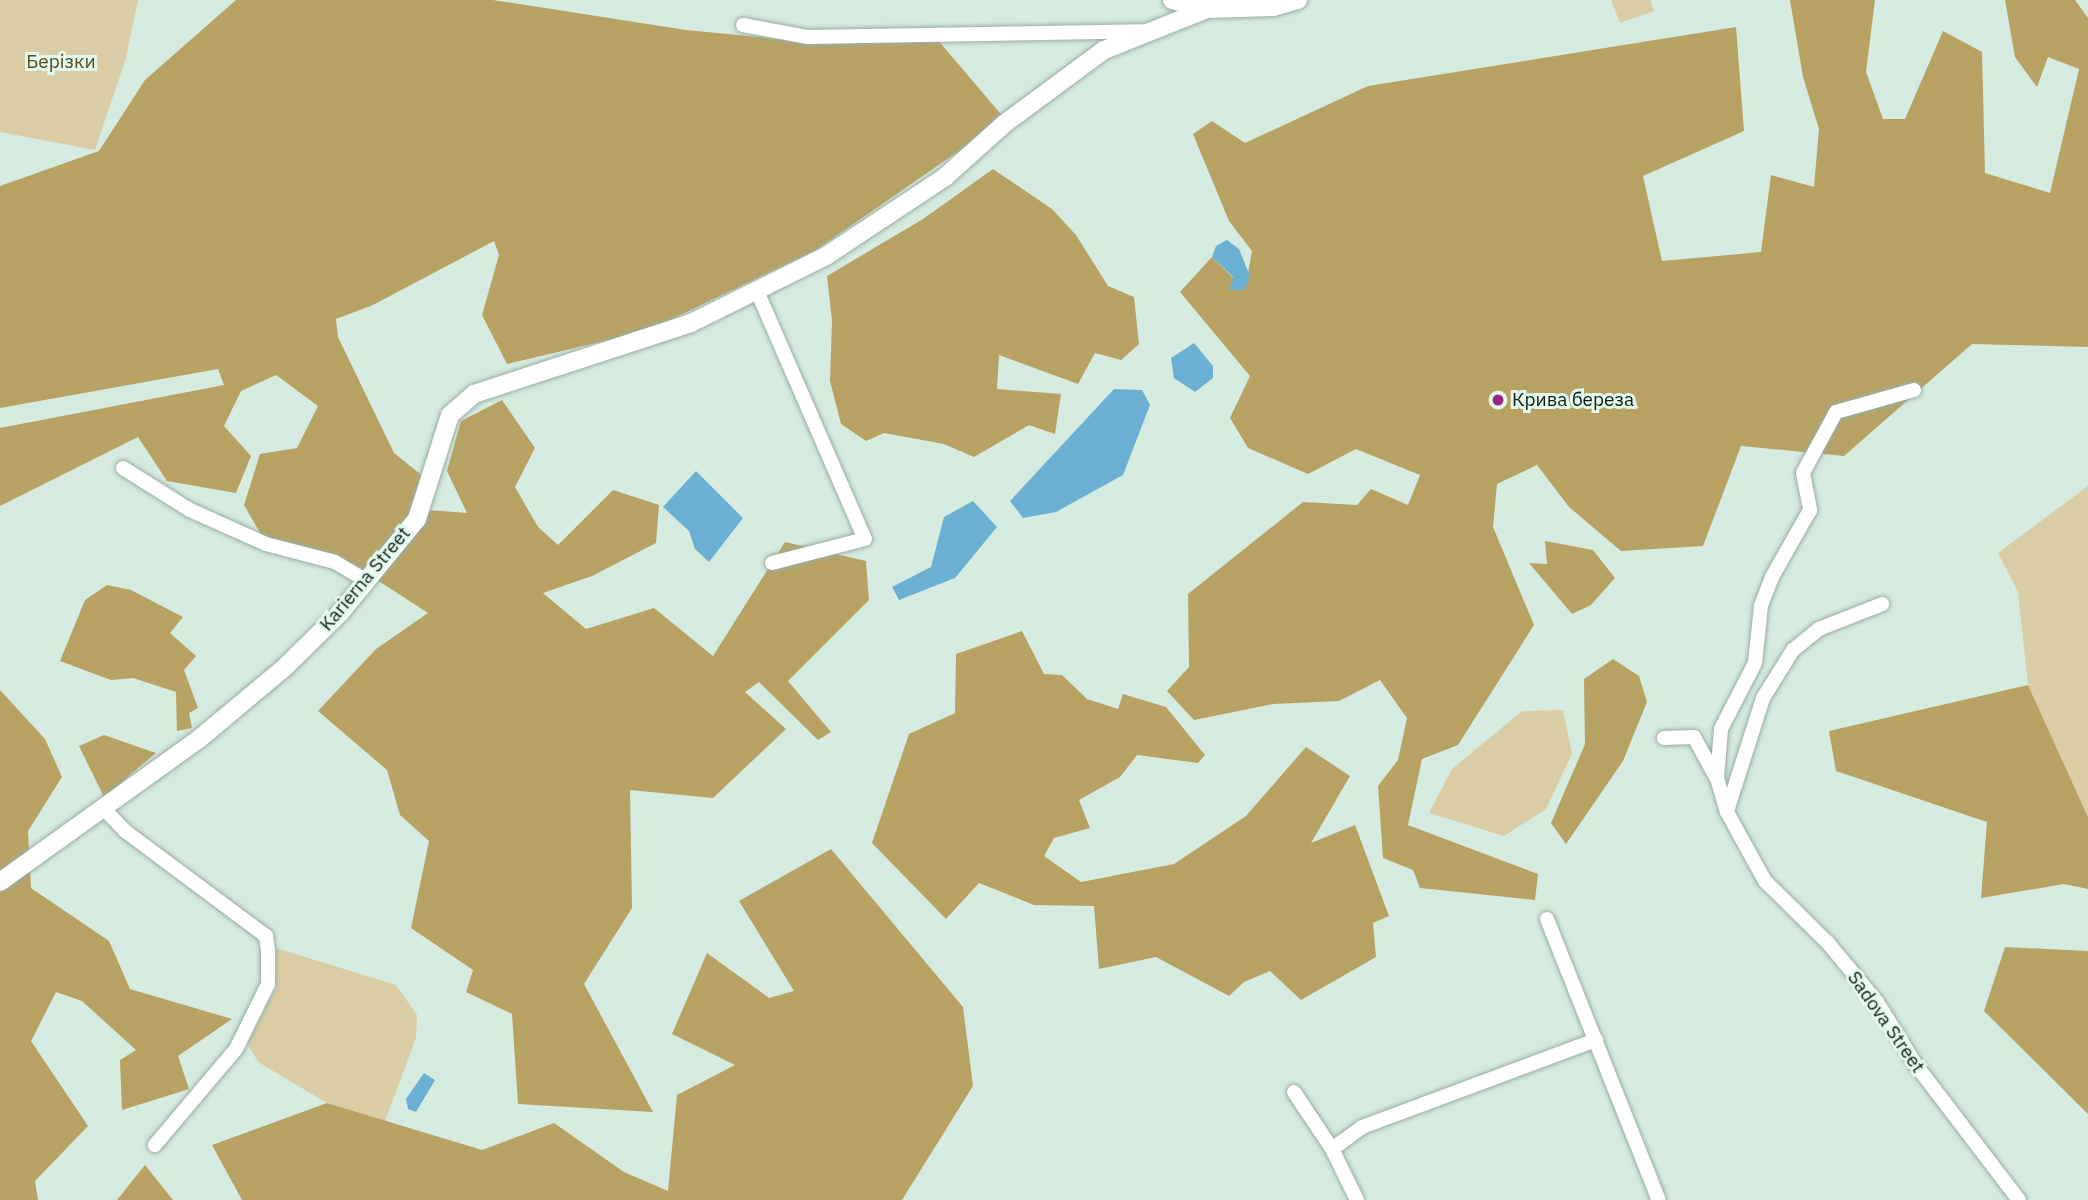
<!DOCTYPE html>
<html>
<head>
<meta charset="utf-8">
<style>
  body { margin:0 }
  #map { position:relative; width:2088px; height:1200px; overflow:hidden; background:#d6ebe0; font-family:"IBM Plex Sans",sans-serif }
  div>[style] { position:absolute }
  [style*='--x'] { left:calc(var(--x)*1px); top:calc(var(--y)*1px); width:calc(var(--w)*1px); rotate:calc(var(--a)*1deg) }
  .green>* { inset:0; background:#dacda5 }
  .forest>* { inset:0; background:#b7a263 }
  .water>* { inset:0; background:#6bb0d2 }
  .roads { filter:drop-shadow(0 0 2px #9aaea3) drop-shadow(0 0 2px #9aaea3) }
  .minor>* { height:14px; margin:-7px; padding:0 7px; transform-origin:7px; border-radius:7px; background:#fff }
  .tertiary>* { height:18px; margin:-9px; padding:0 9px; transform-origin:9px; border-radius:9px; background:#fff }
  .dots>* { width:19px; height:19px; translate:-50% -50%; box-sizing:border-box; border:4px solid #e3f9ed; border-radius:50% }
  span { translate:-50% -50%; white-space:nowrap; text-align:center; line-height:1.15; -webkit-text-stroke:6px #e3f9ed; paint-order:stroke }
  .park-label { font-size:19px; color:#5a4b1a }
  .poi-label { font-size:19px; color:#141b17 }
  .left { translate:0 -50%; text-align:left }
  .street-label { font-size:19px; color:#141b17 }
</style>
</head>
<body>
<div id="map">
  <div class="green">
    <div style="clip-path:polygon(0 0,138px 0,126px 58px,95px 150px,0 132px)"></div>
    <div style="clip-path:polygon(1611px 0,1650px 0,1654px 11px,1620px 23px)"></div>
    <div style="clip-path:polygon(2088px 486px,2088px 817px,2028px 685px,2018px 592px,1998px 553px)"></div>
    <div style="clip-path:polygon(1563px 710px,1572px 754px,1546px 809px,1504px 836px,1429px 813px,1452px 769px,1522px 711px)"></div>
    <div style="clip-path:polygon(276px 948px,396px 985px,417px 1015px,416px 1038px,385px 1121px,327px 1103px,258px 1062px,246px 1041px,276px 989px)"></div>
  </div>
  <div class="forest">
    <div style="clip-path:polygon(236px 0,493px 0,686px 30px,799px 41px,937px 39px,1005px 119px,816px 250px,647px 331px,507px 364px,482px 315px,499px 255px,494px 241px,373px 305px,336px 319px,338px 337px,394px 453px,424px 477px,407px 519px,363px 570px,335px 556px,262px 536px,244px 505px,260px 454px,297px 448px,318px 406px,276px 375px,241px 391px,224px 426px,251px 456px,236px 493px,167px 481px,138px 437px,0 506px,0 428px,224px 385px,218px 369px,0 408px,0 186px,99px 151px,145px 80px)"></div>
    <div style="clip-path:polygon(1790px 0,1875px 0,1866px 72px,1883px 119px,1905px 119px,1943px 31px,1982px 52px,1985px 173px,2050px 193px,2079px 69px,2048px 57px,2037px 87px,2015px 57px,2005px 0,2075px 0,2088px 18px,2088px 347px,1972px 344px,1844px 456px,1741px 446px,1703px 546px,1621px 551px,1569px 507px,1537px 465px,1497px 484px,1493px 527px,1534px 625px,1458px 745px,1422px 759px,1408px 825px,1538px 874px,1535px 900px,1420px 888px,1413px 870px,1383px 858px,1378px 786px,1398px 760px,1407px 718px,1380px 680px,1339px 701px,1273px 704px,1194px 720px,1167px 691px,1189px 667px,1188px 594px,1303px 502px,1357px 505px,1371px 489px,1408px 505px,1420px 475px,1356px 449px,1308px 474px,1248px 448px,1230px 418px,1250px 376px,1180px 292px,1212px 257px,1245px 290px,1252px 251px,1229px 221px,1193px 134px,1212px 121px,1245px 143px,1368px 86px,1736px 27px,1744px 131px,1643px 176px,1662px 261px,1761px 252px,1771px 175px,1814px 187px,1819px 129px,1803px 77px)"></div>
    <div style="clip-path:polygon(993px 169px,1052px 209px,1076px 235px,1108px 286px,1134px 297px,1139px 344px,1121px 360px,1095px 353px,1078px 384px,999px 355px,997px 389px,1061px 394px,1055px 434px,1029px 425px,974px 457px,944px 444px,884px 433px,866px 441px,841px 424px,830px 381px,832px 321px,827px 276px,923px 219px)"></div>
    <div style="clip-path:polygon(502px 400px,535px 448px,515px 487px,538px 527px,558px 545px,613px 490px,659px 505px,656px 543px,592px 576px,543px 593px,586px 629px,654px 608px,713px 656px,785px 542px,866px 561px,869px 600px,788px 681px,831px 732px,818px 740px,759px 682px,745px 692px,786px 729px,713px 798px,630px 790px,632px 908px,584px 984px,653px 1112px,518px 1104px,512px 1014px,466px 992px,473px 970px,411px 928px,429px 841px,400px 815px,387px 770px,318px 711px,376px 649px,428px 613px,374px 578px,428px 510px,467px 513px,447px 471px,461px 421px)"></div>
    <div style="clip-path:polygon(1545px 541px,1593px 550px,1615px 578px,1591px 605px,1572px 614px,1529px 563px,1547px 564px)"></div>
    <div style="clip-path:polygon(107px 585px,131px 590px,183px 617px,170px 633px,196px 656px,184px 670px,198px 708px,189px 713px,192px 728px,177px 731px,176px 692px,133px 678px,111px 680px,60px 661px,85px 600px)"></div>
    <div style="clip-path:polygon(1022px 631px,1044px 674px,1062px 675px,1087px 699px,1118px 709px,1123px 694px,1166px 707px,1205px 755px,1198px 763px,1137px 755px,1120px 777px,1079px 800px,1090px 828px,1054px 838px,1044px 856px,1081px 882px,1174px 864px,1246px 816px,1306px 747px,1350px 776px,1311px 843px,1355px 825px,1389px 916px,1373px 923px,1376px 957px,1301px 1000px,1270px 971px,1244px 982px,1229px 996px,1156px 957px,1099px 969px,1094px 906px,1034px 905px,979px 883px,946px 919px,872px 843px,909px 734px,955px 713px,956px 654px)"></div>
    <div style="clip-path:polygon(1613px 659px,1639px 676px,1647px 702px,1623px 761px,1566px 844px,1551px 823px,1585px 744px,1584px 679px)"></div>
    <div style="clip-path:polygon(2028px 685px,2088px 817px,2088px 889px,2064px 884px,1981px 898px,1987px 822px,1836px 771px,1829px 731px)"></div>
    <div style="clip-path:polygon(0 690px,45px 739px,62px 777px,28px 831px,31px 888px,109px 941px,130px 989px,232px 1019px,178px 1056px,189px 1089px,122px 1110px,120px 1060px,136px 1050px,82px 1001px,56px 992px,31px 1041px,88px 1126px,35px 1181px,38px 1200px,0 1200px)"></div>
    <div style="clip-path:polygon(104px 735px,156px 753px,104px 797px,79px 746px)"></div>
    <div style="clip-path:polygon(831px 849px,963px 1007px,973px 1086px,902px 1200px,242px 1200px,212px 1145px,327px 1103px,482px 1150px,554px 1123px,624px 1172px,668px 1191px,677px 1095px,735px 1065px,672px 1034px,707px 953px,769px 998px,794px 991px,739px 901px)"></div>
    <div style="clip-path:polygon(2005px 947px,2088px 951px,2088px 1114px,1984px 1011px)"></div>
    <div style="clip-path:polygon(145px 1165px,173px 1200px,117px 1200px)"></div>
  </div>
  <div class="water">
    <div style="clip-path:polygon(1227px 240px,1239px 249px,1250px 276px,1245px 290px,1229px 290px,1233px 277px,1212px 257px,1216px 246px)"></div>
    <div style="clip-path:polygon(1194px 343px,1213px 366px,1213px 378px,1195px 392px,1174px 378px,1171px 358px)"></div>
    <div style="clip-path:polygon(1114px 389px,1142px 390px,1150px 405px,1123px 475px,1056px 512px,1023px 518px,1010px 501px)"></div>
    <div style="clip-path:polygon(696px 471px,743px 518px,709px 562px,695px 549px,689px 531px,663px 507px)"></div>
    <div style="clip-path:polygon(973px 501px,997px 527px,955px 578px,899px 600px,892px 587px,931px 567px,944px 517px)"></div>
    <div style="clip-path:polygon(424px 1073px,435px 1080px,416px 1112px,408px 1109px,406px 1099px)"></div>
  </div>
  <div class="roads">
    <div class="minor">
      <div style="--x:743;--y:25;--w:66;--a:10.5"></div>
      <div style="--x:808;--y:37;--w:335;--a:-1"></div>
      <div style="--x:757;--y:291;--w:270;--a:66.5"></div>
      <div style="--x:865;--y:539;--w:96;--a:165.5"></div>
      <div style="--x:1914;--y:390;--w:81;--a:164.2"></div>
      <div style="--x:1836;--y:412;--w:69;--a:118.4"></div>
      <div style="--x:1803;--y:473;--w:38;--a:79"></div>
      <div style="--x:1810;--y:510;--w:77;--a:119.6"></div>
      <div style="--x:1772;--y:577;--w:31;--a:111"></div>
      <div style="--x:1761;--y:606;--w:57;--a:96"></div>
      <div style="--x:1755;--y:663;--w:74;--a:117.3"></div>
      <div style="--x:1721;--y:729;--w:49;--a:94.7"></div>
      <div style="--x:1717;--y:778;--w:35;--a:74"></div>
      <div style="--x:1727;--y:812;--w:79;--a:61.2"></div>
      <div style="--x:1765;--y:881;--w:88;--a:44.5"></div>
      <div style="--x:1828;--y:943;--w:77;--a:50.3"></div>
      <div style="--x:1877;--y:1002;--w:74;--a:58.2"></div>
      <div style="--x:1916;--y:1065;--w:170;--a:52.7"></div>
      <div style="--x:123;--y:468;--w:79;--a:32.1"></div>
      <div style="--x:190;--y:510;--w:83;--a:24.1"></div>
      <div style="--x:266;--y:544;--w:71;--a:14.6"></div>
      <div style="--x:335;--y:562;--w:35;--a:31"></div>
      <div style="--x:1664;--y:738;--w:30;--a:-2"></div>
      <div style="--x:1694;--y:737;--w:46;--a:61.2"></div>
      <div style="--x:102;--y:807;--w:33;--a:46"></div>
      <div style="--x:125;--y:831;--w:176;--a:36.7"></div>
      <div style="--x:266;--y:936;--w:14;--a:82"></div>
      <div style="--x:268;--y:950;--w:34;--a:90"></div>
      <div style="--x:268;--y:984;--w:72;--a:116.2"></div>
      <div style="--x:236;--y:1049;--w:126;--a:130.2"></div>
      <div style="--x:1727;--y:811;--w:119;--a:-72.3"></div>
      <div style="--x:1763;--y:698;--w:57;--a:-58"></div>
      <div style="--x:1793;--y:650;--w:33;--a:-39"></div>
      <div style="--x:1819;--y:629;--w:68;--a:-21.6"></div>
      <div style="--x:1547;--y:919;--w:302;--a:68.3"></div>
      <div style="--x:1294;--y:1092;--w:69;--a:56.3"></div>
      <div style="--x:1332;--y:1149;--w:57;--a:63.9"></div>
      <div style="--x:1332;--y:1149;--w:37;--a:-36"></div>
      <div style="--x:1362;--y:1127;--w:250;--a:-20.4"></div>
    </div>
    <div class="tertiary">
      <div style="--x:1172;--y:0;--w:36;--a:14"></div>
      <div style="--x:1207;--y:9;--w:66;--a:-1.7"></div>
      <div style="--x:1273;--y:7;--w:26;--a:-16"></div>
      <div style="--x:0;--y:882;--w:245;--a:-35.7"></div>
      <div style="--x:199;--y:739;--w:111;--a:-39.9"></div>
      <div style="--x:284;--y:668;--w:78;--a:-44.5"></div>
      <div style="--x:340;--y:613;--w:122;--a:-50.7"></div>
      <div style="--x:417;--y:519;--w:109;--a:-72.4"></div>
      <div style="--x:450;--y:415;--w:32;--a:-41"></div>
      <div style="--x:474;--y:394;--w:228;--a:-18.1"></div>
      <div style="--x:691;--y:323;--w:151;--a:-26.4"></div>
      <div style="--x:826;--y:256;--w:143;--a:-33.6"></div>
      <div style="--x:945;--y:177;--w:79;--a:-41.9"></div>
      <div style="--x:1004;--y:124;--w:124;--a:-36.5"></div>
      <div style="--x:1104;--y:50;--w:111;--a:-21.7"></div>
    </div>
  </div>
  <div class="dots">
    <div style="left:1498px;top:400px;background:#982785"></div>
  </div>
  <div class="park-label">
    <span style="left:61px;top:62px">Берізки</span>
  </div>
  <div class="poi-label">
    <span class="left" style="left:1512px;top:400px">Крива береза</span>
  </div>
  <div class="street-label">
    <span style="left:365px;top:579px;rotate:-50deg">Karierna Street</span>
    <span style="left:1886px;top:1022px;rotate:55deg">Sadova Street</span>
  </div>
</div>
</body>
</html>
